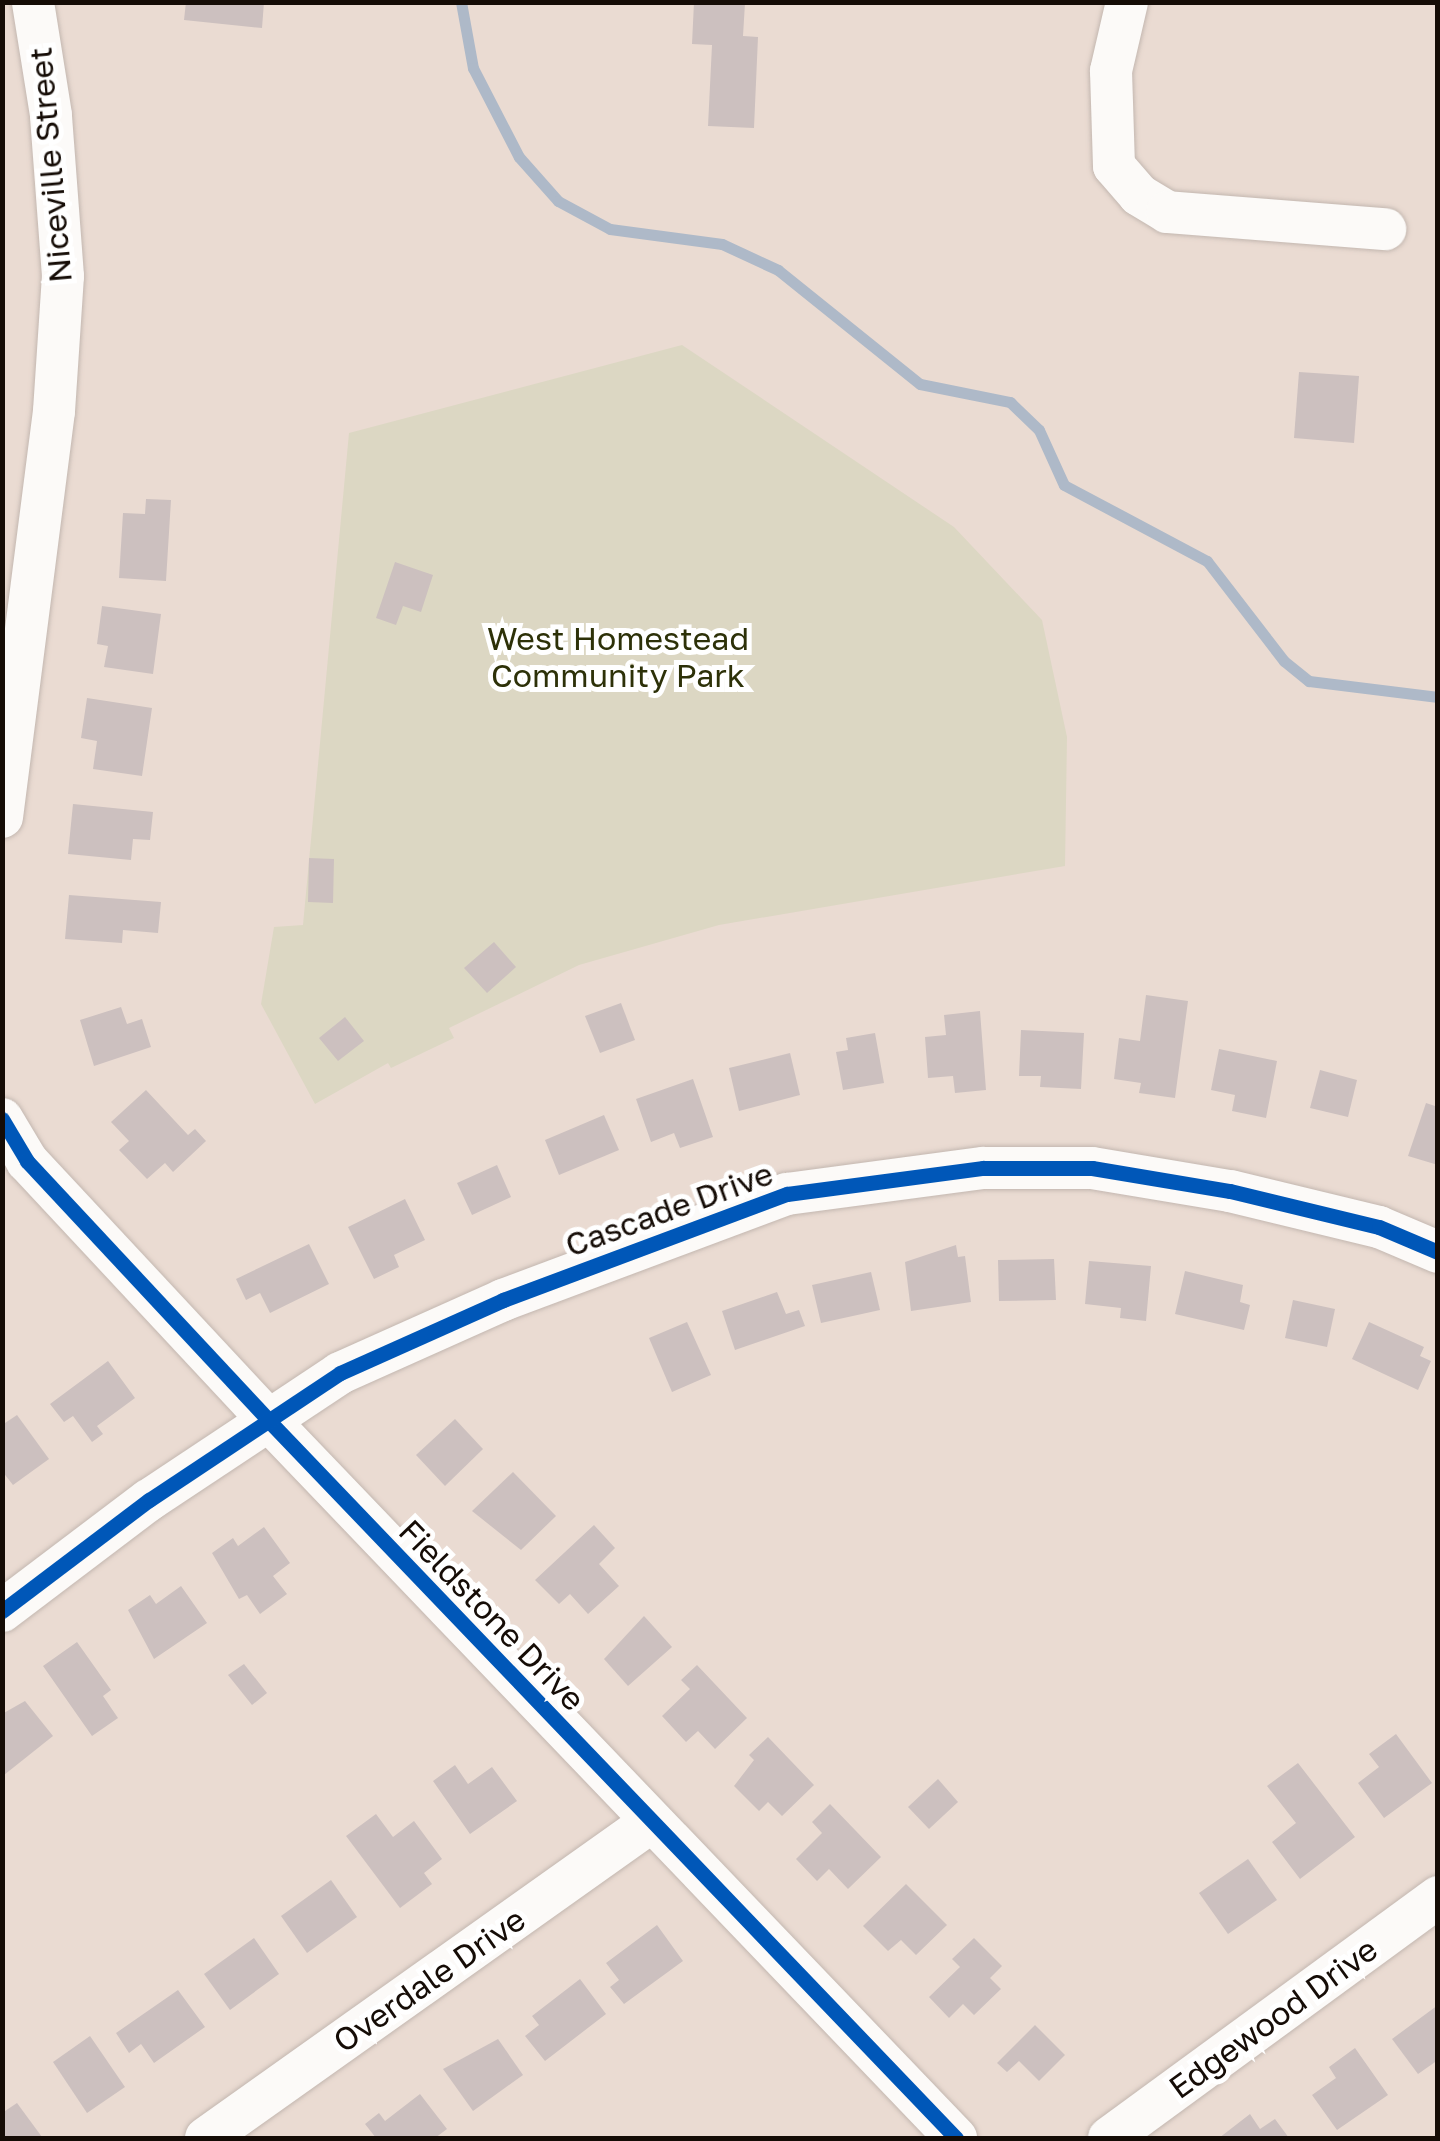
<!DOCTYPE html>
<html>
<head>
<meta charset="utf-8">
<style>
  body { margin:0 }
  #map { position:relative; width:1440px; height:2141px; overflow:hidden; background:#eadbd2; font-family:"Golos Text",sans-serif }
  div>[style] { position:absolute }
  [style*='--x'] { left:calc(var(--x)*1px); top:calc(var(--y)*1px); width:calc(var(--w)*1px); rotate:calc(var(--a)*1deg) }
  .green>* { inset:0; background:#dcd7c3 }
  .stream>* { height:11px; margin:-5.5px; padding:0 5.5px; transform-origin:5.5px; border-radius:5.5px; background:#aeb9c8 }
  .building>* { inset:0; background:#ccc0bf }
  .roads { filter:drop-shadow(0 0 2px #c3b7b0) drop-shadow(0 0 2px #c3b7b0) }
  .minor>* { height:42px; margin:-21px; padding:0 21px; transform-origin:21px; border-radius:21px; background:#fcfaf8 }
  .cycleway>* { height:15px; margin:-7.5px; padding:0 7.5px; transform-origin:7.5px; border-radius:7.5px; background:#0057b8 }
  span { translate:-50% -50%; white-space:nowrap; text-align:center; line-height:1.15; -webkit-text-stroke:10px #fff; paint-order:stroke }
  .street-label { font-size:32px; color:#150c06 }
  .park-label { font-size:32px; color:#2d3108 }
  .frame { position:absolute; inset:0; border:5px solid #150c06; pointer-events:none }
</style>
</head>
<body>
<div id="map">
  <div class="green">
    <div style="clip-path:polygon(682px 345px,954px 527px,1042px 620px,1067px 737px,1065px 866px,719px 925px,579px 965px,449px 1028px,454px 1038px,391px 1068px,388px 1063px,315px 1104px,261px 1004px,274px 927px,303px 925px,349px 433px)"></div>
  </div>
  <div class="stream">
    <div style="--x:461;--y:2;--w:67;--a:79.7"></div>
    <div style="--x:473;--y:68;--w:100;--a:62.7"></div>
    <div style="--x:519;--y:157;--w:59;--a:48.4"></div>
    <div style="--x:558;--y:201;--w:59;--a:28.3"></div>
    <div style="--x:610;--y:229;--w:113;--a:7.6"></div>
    <div style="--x:722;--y:244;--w:62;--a:24.9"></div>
    <div style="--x:778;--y:270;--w:182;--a:38.8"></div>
    <div style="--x:920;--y:384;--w:92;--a:11.3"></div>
    <div style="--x:1010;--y:402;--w:40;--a:44"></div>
    <div style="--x:1039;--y:430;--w:60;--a:65.6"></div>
    <div style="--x:1064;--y:485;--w:162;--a:28"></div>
    <div style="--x:1207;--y:561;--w:126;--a:52.4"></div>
    <div style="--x:1284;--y:661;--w:32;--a:39"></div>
    <div style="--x:1309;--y:681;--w:130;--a:7.1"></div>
  </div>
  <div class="building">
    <div style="clip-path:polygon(186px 2px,264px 2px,262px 28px,184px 20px)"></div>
    <div style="clip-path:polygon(694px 2px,745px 3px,743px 36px,758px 37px,754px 128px,708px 126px,712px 45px,692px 44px)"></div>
    <div style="clip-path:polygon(1299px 372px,1359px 376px,1354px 443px,1294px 438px)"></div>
    <div style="clip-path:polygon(146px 499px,171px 500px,166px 581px,119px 578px,123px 513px,145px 514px)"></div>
    <div style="clip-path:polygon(395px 562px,433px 575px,421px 612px,403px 606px,396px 625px,376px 618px)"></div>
    <div style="clip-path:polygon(102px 606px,161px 614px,153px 674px,104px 667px,108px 646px,97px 644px)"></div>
    <div style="clip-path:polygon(87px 698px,152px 708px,142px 776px,93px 769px,97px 741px,81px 738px)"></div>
    <div style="clip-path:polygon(73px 804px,153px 812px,150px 840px,133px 839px,131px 860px,68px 854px)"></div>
    <div style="clip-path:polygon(309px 858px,334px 859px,333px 903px,308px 902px)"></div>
    <div style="clip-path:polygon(69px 895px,161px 902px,158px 933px,123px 930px,122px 943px,65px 939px)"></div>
    <div style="clip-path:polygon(494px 942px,516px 967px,487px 993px,464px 968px)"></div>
    <div style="clip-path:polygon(1146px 995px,1188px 1001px,1175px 1098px,1139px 1093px,1141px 1083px,1114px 1079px,1119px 1038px,1140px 1041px)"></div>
    <div style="clip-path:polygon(621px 1003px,635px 1040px,600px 1053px,585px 1016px)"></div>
    <div style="clip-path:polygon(121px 1007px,127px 1024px,142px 1019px,151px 1047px,94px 1066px,80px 1020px)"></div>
    <div style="clip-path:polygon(980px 1011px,986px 1090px,955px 1093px,953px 1076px,928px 1078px,925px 1037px,946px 1035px,944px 1015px)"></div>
    <div style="clip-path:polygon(345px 1017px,364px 1041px,338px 1061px,319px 1038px)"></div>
    <div style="clip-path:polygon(1021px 1030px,1084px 1033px,1081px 1089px,1040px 1087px,1041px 1076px,1019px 1076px)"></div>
    <div style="clip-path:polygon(875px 1033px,884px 1083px,843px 1090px,836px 1052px,848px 1050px,846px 1038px)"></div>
    <div style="clip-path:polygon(1219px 1049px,1277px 1061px,1266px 1118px,1232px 1111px,1235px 1095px,1211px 1090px)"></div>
    <div style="clip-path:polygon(790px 1053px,800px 1095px,739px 1111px,729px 1068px)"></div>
    <div style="clip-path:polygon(1320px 1070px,1357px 1080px,1348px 1117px,1310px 1108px)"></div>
    <div style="clip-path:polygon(693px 1079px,713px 1137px,680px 1148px,674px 1133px,651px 1142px,636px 1099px)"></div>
    <div style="clip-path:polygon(146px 1090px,188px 1135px,195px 1129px,206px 1141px,173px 1172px,165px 1163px,147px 1179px,119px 1150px,129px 1141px,111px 1122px)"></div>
    <div style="clip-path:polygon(1426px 1103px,1438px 1107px,1438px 1165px,1408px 1156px)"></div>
    <div style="clip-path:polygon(604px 1115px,619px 1150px,559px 1175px,545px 1140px)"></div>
    <div style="clip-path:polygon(497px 1165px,511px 1197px,472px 1215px,457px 1183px)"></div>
    <div style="clip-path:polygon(405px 1199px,425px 1240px,394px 1255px,399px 1267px,374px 1279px,348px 1227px)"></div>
    <div style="clip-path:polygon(309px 1244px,329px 1284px,270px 1313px,260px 1293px,246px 1300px,236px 1279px)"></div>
    <div style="clip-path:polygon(956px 1245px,958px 1257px,965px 1256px,971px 1302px,911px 1311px,905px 1262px)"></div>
    <div style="clip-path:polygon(1054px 1259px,1056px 1300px,999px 1301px,998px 1260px)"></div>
    <div style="clip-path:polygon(1089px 1261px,1151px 1266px,1146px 1321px,1120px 1318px,1121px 1308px,1085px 1304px)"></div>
    <div style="clip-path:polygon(1185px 1271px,1243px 1285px,1240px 1302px,1250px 1305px,1244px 1330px,1175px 1314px)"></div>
    <div style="clip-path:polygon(871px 1272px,880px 1310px,821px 1323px,812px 1285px)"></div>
    <div style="clip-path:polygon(777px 1292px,786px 1314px,799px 1310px,805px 1326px,735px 1350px,722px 1311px)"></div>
    <div style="clip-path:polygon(1293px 1300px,1335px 1309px,1327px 1347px,1285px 1338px)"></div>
    <div style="clip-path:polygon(687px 1322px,711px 1375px,672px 1392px,649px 1338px)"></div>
    <div style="clip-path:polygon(1369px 1322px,1424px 1347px,1420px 1356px,1431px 1361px,1418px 1390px,1352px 1359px)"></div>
    <div style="clip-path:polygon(108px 1361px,135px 1398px,97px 1426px,103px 1434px,92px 1442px,73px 1416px,64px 1422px,50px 1404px)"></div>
    <div style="clip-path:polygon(17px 1415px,49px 1459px,13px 1485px,2px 1471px,2px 1425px)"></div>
    <div style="clip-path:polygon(455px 1419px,483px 1449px,445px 1486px,416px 1455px)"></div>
    <div style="clip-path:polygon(513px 1472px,556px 1516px,521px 1550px,472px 1511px)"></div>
    <div style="clip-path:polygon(594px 1525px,615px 1548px,599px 1564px,619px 1586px,588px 1614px,570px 1594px,559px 1604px,535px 1580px)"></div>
    <div style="clip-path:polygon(264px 1527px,290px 1563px,273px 1576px,287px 1594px,260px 1614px,247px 1595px,239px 1599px,212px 1553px,233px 1538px,238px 1546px)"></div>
    <div style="clip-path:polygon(181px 1586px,207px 1623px,154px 1659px,128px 1610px,150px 1595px,156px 1604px)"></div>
    <div style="clip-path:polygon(644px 1616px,672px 1647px,628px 1686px,604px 1659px)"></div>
    <div style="clip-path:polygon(77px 1642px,111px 1690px,103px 1696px,118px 1718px,92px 1736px,43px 1666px)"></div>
    <div style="clip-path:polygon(244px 1664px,267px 1693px,252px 1705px,228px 1675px)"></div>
    <div style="clip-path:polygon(697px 1665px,747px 1718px,715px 1749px,698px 1731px,686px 1742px,662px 1716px,690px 1689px,681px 1680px)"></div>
    <div style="clip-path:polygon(25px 1701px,53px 1736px,4px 1775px,2px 1714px)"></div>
    <div style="clip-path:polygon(1396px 1734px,1432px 1783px,1384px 1818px,1358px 1783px,1379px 1767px,1369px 1754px)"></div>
    <div style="clip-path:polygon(768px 1737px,814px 1785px,782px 1816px,768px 1802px,759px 1811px,734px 1786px,754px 1760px,749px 1755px)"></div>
    <div style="clip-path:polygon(1298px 1763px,1355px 1837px,1300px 1879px,1272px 1842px,1296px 1823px,1267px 1786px)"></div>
    <div style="clip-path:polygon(455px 1765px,468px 1784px,492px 1767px,517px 1801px,470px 1834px,433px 1781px)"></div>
    <div style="clip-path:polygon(938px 1779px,958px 1802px,929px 1829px,908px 1807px)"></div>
    <div style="clip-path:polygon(830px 1804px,881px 1857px,848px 1889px,829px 1869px,817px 1881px,796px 1859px,822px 1833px,812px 1822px)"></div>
    <div style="clip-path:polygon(376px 1814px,393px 1837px,414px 1821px,442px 1859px,424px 1873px,432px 1884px,400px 1908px,346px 1836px)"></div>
    <div style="clip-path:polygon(1248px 1859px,1277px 1900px,1228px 1934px,1199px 1893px)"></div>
    <div style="clip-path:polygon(331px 1880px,357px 1917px,307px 1953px,281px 1916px)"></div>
    <div style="clip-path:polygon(906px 1884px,947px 1925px,916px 1955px,901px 1940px,888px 1951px,863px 1926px)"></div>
    <div style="clip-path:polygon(657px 1925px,683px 1961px,624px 2004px,610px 1987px,619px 1980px,606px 1963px)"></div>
    <div style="clip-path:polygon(254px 1938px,279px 1974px,230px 2010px,204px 1974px)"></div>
    <div style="clip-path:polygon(974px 1938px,1002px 1966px,990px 1978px,1001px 1989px,974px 2015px,963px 2004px,949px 2018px,929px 1997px,960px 1967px,952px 1959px)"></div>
    <div style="clip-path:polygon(580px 1979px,606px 2014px,545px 2061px,525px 2036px,539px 2025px,532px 2016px)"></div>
    <div style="clip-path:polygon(178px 1990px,205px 2027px,154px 2063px,141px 2044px,129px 2053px,116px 2033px)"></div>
    <div style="clip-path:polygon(1438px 2005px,1438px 2060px,1418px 2074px,1392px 2039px)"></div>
    <div style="clip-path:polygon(1035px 2025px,1065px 2055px,1039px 2081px,1019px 2061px,1007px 2072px,997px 2063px)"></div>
    <div style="clip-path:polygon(90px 2036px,125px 2087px,87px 2113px,53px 2062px)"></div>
    <div style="clip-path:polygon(498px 2039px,523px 2075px,473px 2111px,443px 2069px)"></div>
    <div style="clip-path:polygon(1355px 2048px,1388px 2095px,1337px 2130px,1312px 2095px,1336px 2078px,1329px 2067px)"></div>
    <div style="clip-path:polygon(420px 2094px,447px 2129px,435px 2138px,376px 2138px,365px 2124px,379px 2113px,385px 2121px)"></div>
    <div style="clip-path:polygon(17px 2103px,42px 2137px,40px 2138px,2px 2138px,2px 2113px)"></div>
    <div style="clip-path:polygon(1250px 2114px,1260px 2129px,1275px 2119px,1289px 2138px,1219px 2138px)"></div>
  </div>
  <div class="roads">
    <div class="minor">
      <div style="--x:1127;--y:2;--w:71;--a:103.1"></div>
      <div style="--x:1111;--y:71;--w:95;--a:88.2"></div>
      <div style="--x:1114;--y:166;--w:38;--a:49"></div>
      <div style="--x:1139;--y:195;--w:33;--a:31"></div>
      <div style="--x:1167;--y:212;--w:219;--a:4.5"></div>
      <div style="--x:2;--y:817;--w:409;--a:-82.7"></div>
      <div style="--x:54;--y:411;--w:135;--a:-86.2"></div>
      <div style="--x:63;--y:276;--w:161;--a:-94.3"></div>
      <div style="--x:51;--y:115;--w:114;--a:-99.1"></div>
      <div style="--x:2;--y:1119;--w:49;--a:59.2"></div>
      <div style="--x:27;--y:1161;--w:357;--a:47"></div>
      <div style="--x:270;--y:1422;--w:992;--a:46.23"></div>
      <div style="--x:2;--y:1611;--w:184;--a:-37.1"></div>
      <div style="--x:149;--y:1500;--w:229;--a:-33.6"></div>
      <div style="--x:340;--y:1373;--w:179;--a:-24.1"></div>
      <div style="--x:503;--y:1300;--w:303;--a:-20.5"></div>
      <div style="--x:787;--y:1194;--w:198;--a:-7.6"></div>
      <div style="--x:983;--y:1168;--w:109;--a:0"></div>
      <div style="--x:1092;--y:1168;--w:140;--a:9.5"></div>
      <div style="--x:1230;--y:1191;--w:153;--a:13.6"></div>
      <div style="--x:1379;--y:1227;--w:64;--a:23"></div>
      <div style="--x:206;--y:2138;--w:546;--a:-35.38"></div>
      <div style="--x:1109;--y:2138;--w:408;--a:-36.2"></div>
    </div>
  </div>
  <div class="cycleway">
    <div style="--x:2;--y:1119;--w:49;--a:59.2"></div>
    <div style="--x:27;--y:1161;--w:357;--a:47"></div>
    <div style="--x:270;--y:1422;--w:992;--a:46.23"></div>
    <div style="--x:2;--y:1611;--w:184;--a:-37.1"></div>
    <div style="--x:149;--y:1500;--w:229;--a:-33.6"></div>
    <div style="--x:340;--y:1373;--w:179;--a:-24.1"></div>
    <div style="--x:503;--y:1300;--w:303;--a:-20.5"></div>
    <div style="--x:787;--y:1194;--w:198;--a:-7.6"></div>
    <div style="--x:983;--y:1168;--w:109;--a:0"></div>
    <div style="--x:1092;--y:1168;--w:140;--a:9.5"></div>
    <div style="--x:1230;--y:1191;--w:153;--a:13.6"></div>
    <div style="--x:1379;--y:1227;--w:64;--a:23"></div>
  </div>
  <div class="street-label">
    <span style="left:50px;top:165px;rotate:-95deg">Niceville Street</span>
    <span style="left:669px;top:1209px;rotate:-20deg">Cascade Drive</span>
    <span style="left:492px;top:1615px;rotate:46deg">Fieldstone Drive</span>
    <span style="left:429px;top:1980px;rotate:-35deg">Overdale Drive</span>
    <span style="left:1273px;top:2018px;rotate:-36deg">Edgewood Drive</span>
  </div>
  <div class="park-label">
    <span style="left:618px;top:657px">West Homestead<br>Community Park</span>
  </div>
  <div class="frame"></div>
</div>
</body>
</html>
